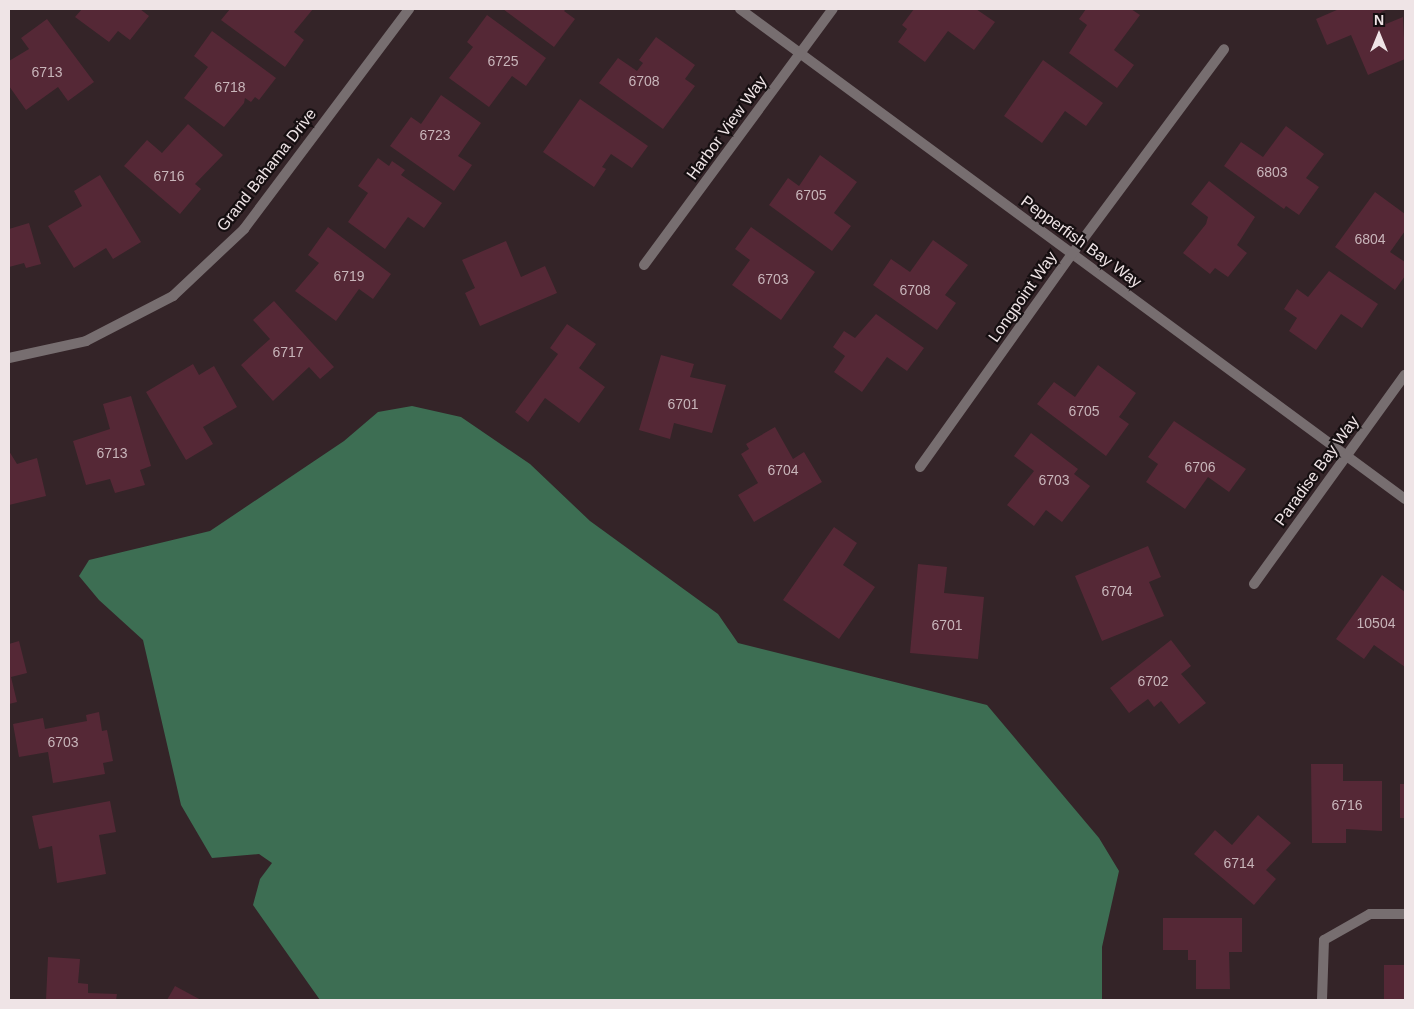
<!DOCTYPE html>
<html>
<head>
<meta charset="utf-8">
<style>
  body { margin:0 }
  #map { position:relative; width:1414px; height:1009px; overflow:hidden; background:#342428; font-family:Arial,sans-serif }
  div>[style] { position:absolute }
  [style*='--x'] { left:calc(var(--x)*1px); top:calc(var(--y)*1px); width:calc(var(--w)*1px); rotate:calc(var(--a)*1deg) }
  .water>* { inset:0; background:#3d6e53 }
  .building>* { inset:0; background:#552836 }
  .minor>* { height:10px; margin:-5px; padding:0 5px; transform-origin:5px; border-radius:5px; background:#776e70 }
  span { translate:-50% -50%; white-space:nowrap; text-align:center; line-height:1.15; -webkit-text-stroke:4.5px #160f11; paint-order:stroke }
  .number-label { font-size:14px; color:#c8b5ba }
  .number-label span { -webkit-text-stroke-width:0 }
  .street-label { font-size:16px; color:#efe4e6 }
  .frame { position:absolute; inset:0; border:10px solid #efe4e6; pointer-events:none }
  .north { position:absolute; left:1354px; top:10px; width:50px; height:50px; -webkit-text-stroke:4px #160f11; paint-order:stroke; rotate:0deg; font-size:14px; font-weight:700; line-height:20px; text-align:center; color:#efe4e6 }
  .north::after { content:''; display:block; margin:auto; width:18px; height:22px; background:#efe4e6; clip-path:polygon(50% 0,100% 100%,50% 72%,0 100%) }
</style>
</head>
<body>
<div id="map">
  <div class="water">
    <div style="clip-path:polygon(412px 406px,461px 417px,530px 464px,590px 521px,718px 614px,738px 643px,987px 705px,1099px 838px,1119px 871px,1102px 947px,1102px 1000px,320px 1000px,253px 905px,260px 879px,272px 863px,259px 854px,212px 858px,181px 805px,143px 640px,99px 600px,79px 576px,89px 560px,210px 531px,344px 441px,378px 412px)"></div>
  </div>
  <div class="building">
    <div style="clip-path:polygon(82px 9px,140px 9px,149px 16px,130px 40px,118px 31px,109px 42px,75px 17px)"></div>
    <div style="clip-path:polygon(230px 9px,313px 9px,294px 32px,304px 40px,285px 67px,221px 20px)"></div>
    <div style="clip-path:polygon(503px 9px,566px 9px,564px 11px,575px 19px,554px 47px)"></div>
    <div style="clip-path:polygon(914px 9px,976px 9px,995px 22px,974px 50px,948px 31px,925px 62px,898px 42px,907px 29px,902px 25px)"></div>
    <div style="clip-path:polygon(1086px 9px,1131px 9px,1140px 15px,1114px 50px,1134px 65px,1117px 88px,1069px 53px,1087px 25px,1079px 19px)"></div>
    <div style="clip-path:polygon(1339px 9px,1389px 9px,1381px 12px,1386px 24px,1403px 17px,1405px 59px,1368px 75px,1351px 35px,1327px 45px,1316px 19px)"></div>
    <div style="clip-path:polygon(487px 15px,546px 58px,526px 86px,512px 76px,489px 107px,449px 78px,473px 47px,467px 42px)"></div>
    <div style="clip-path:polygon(47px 19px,94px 82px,68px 101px,58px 87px,26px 110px,9px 86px,9px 61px,29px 49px,21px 38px)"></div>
    <div style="clip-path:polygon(212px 31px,276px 78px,259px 100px,255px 97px,251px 102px,245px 98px,244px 103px,224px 127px,184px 98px,208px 67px,194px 56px)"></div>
    <div style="clip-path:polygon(656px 37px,695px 65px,685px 79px,695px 86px,663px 129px,599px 83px,618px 58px,637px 71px,643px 63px,639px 60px)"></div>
    <div style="clip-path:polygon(1043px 60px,1103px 103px,1086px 126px,1065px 111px,1042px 143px,1004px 116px)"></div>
    <div style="clip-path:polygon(441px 95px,481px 123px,458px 156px,472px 165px,454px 191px,390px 146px,411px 117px,421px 124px)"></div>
    <div style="clip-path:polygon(580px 99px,648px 146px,632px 168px,611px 154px,602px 167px,606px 169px,594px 187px,543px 152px)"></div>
    <div style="clip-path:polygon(188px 124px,223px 155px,195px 184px,201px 189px,180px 214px,124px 166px,147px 140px,162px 153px)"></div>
    <div style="clip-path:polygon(1286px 126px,1324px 154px,1306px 178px,1319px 187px,1299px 215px,1286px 206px,1284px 209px,1224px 166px,1241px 142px,1263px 157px)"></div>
    <div style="clip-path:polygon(820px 155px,857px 182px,834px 213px,851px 226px,832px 251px,769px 205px,788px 178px,799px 186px)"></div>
    <div style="clip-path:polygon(378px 158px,389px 166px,392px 161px,405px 170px,401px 175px,442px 203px,424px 228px,408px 217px,385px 249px,348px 222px,368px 193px,358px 186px)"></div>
    <div style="clip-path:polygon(100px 175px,141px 242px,113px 259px,106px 248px,74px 268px,48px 226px,82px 206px,74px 191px)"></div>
    <div style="clip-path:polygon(1209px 181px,1255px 217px,1237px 245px,1247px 253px,1228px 277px,1215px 268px,1210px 274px,1183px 253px,1206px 224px,1208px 217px,1191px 204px)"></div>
    <div style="clip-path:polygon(1375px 192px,1405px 214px,1405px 231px,1390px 252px,1405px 262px,1405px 276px,1395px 290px,1335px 247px)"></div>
    <div style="clip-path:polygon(29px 223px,41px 264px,26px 268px,24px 263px,9px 267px,9px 229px)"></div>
    <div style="clip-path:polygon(328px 227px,391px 274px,373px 299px,359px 289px,336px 321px,295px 291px,319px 263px,308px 255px)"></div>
    <div style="clip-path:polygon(751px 227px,815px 272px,781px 320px,732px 285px,750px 260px,735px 249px)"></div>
    <div style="clip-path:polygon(933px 240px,968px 265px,945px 295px,956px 303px,937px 330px,873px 285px,891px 259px,910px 272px)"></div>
    <div style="clip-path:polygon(506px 241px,521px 277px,545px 266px,557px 293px,480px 326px,465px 293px,475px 288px,462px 260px)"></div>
    <div style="clip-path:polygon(1329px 271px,1378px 304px,1362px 328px,1341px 314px,1316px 350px,1289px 331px,1297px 318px,1284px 309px,1297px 289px,1308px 297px)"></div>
    <div style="clip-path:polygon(274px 301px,334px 367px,320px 379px,309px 367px,273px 401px,241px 365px,270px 339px,253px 320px)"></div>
    <div style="clip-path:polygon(876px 314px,924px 348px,907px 371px,887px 357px,862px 392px,834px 372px,845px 356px,833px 347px,844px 331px,855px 338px)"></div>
    <div style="clip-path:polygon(567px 324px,596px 344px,579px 368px,605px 387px,579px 423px,545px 398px,528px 422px,515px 412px,558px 354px,550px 348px)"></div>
    <div style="clip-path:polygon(661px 355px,694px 364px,690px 377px,726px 385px,712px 433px,674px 423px,670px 439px,639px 430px)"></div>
    <div style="clip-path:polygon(193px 364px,199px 375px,214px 366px,237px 407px,203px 427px,213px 444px,186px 460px,146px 392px)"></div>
    <div style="clip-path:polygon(1098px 365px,1136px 393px,1119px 417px,1129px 424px,1106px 456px,1037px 404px,1054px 382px,1075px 397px)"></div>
    <div style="clip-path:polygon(131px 396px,151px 466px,140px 470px,145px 485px,115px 493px,110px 479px,86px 485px,73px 441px,110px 429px,103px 404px)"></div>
    <div style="clip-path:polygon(1174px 421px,1246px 469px,1229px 492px,1208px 477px,1185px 509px,1146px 482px,1158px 464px,1148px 457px)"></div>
    <div style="clip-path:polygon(775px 427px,793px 459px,804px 452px,822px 482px,754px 522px,738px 495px,758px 483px,741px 454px,749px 449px,746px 444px)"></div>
    <div style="clip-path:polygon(1031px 433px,1078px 469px,1074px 474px,1090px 486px,1062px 522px,1046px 510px,1034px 526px,1007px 505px,1034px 471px,1014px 456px)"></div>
    <div style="clip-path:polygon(9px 451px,17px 464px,37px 458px,46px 496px,9px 505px)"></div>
    <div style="clip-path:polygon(834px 527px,857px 543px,843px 565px,875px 587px,839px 639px,783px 600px)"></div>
    <div style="clip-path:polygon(1148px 546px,1161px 577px,1149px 582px,1164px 616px,1102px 641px,1075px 576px)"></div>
    <div style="clip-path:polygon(918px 564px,947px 567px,944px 593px,984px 597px,978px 659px,910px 653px)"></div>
    <div style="clip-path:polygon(1382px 575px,1405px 592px,1405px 667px,1374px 645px,1364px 659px,1336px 639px)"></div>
    <div style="clip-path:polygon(1171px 640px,1191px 666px,1181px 674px,1206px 703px,1179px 724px,1161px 701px,1154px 707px,1148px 699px,1129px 713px,1110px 688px)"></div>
    <div style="clip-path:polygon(19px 641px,27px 673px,11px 677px,17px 702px,9px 704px,9px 644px)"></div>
    <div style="clip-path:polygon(99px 712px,102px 731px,107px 730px,113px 761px,103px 763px,105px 774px,53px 783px,48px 752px,19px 757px,13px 724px,43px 718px,45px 729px,87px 721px,86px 715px)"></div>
    <div style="clip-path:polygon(1311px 764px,1343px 764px,1343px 781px,1382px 781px,1382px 831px,1346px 829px,1346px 843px,1312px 843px)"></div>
    <div style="clip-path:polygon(1400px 784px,1405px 784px,1405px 818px,1400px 818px)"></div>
    <div style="clip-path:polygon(110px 801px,116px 832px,99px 835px,106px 874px,57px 883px,52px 846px,39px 849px,32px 816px)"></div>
    <div style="clip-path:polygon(1258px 815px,1291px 843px,1266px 870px,1276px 879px,1254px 905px,1194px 854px,1215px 830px,1232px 845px)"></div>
    <div style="clip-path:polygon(1163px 918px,1242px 918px,1242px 952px,1229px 952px,1230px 989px,1196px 989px,1196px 960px,1188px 960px,1188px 950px,1163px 950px)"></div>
    <div style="clip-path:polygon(48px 957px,80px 959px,78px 983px,88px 984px,88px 993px,117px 994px,116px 1000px,46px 1000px)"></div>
    <div style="clip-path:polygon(1384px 965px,1405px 965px,1405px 1000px,1384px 999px)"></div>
    <div style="clip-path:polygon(175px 986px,201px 1000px,167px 1000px)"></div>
  </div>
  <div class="minor">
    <div style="--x:740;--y:9;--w:826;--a:36.38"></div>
    <div style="--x:644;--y:265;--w:318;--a:-53.6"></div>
    <div style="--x:9;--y:358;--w:79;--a:-12.4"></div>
    <div style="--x:86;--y:341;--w:98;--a:-27.3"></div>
    <div style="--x:173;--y:296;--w:98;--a:-43.3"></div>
    <div style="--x:244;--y:229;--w:275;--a:-53.1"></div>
    <div style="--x:920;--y:467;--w:262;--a:-54.5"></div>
    <div style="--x:1072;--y:254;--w:255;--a:-53.4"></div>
    <div style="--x:1254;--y:584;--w:258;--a:-54.2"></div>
    <div style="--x:1322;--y:1000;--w:60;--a:-88.1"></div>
    <div style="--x:1324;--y:940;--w:53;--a:-29.5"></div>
    <div style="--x:1370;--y:914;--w:35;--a:0"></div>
  </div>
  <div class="number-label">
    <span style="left:503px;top:61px">6725</span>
    <span style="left:47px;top:72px">6713</span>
    <span style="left:644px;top:81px">6708</span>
    <span style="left:230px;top:87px">6718</span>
    <span style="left:435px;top:135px">6723</span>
    <span style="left:1272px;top:172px">6803</span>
    <span style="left:169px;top:176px">6716</span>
    <span style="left:811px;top:195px">6705</span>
    <span style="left:1370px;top:239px">6804</span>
    <span style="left:349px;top:276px">6719</span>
    <span style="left:773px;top:279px">6703</span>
    <span style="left:915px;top:290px">6708</span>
    <span style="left:288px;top:352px">6717</span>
    <span style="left:683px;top:404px">6701</span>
    <span style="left:1084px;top:411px">6705</span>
    <span style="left:112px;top:453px">6713</span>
    <span style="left:1200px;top:467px">6706</span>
    <span style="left:783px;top:470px">6704</span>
    <span style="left:1054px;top:480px">6703</span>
    <span style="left:1117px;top:591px">6704</span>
    <span style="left:1376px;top:623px">10504</span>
    <span style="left:947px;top:625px">6701</span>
    <span style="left:1153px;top:681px">6702</span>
    <span style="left:63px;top:742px">6703</span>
    <span style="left:1347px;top:805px">6716</span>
    <span style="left:1239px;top:863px">6714</span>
  </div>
  <div class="street-label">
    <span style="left:727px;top:128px;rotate:-54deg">Harbor View Way</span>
    <span style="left:267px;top:170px;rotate:-52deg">Grand Bahama Drive</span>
    <span style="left:1081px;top:242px;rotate:36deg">Pepperfish Bay Way</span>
    <span style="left:1023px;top:297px;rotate:-55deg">Longpoint Way</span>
    <span style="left:1317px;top:471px;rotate:-54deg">Paradise Bay Way</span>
  </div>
  <div class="frame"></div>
  <div class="north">N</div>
</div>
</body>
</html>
